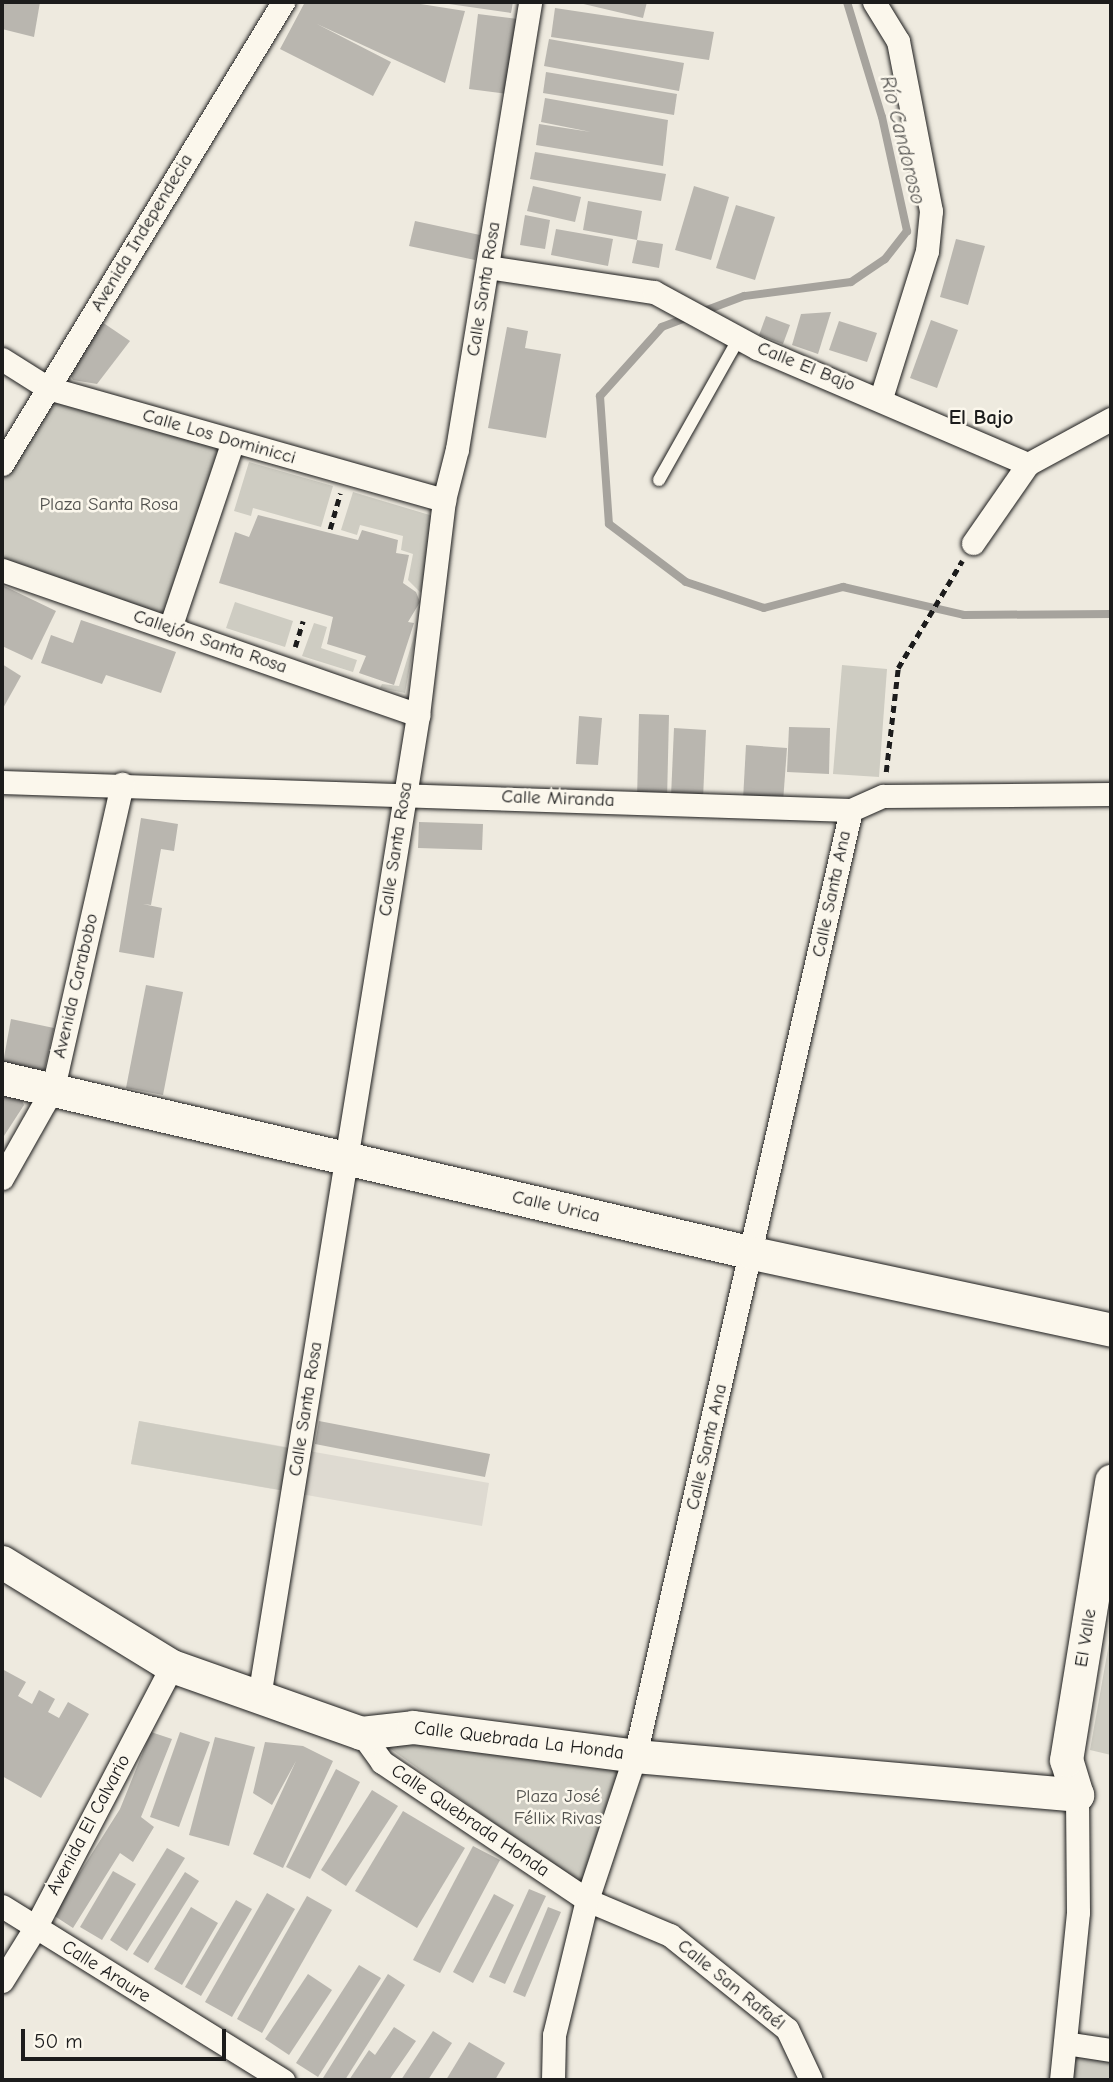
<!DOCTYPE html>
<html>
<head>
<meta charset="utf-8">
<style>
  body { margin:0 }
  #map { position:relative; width:1113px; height:2082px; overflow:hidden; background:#eeeadf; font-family:"Comic Neue",sans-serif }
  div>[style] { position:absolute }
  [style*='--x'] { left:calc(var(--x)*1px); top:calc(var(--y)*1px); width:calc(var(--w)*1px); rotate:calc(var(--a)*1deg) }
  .built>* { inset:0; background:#dedad1 }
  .green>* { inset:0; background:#ceccc2 }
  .stream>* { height:8px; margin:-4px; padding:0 4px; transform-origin:4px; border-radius:4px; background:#a6a39d }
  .building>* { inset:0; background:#b9b6af }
  .path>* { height:4.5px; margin-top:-2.25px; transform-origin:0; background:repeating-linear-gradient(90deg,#1c1c1c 0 7px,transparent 0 12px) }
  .roads { filter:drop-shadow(0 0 2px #1c1c1c) drop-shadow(0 0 2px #1c1c1c) }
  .service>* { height:12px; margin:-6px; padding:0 6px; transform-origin:6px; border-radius:6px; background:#fbf7ec }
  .minor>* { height:23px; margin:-11.5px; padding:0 11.5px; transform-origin:11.5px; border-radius:11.5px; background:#fbf7ec }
  .secondary>* { height:33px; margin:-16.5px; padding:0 16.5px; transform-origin:16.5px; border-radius:16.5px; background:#fbf7ec }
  span { translate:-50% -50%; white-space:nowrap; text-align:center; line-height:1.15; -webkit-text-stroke:5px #fbf7ec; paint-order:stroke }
  .street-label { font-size:19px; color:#1c1c1c }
  .park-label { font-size:19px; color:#51514e }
  .water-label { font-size:21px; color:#5a5956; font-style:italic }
  .neighbourhood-label { font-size:21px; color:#1c1c1c; font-weight:700 }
  .frame { position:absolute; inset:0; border:4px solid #1c1c1c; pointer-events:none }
  .scale { position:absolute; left:21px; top:2029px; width:205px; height:32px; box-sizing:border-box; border:4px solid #1c1c1c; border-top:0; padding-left:9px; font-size:21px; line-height:24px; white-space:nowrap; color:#1c1c1c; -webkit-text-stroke:5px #fbf7ec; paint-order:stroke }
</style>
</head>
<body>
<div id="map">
  <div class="built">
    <div style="clip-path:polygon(139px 1421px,489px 1483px,482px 1526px,131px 1464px)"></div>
  </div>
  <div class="green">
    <div style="clip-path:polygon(48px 388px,233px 441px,170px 628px,2px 570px,2px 464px)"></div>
    <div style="clip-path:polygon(249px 462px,333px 486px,321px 527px,253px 508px,251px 516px,234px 511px)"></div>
    <div style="clip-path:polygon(353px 492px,433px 516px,421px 593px,408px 580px,413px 554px,401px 550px,403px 536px,360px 525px,357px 535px,341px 530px)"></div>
    <div style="clip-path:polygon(235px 602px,293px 621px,285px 647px,226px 628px)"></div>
    <div style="clip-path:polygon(314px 623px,327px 627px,321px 648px,357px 660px,353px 672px,302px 656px)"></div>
    <div style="clip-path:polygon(418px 623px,405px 693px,380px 688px,382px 684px,399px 686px)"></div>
    <div style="clip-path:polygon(842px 665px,887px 669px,879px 777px,833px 774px)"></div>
    <div style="clip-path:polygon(139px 1421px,299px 1450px,292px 1492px,131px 1464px)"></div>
    <div style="clip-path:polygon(1111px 1632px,1111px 1755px,1090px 1750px)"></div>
    <div style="clip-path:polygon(377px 1739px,624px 1767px,583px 1887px)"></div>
    <div style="clip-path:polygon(1065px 2043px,1111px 2050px,1111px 2080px,1061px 2080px)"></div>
  </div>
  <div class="stream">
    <div style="--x:847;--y:2;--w:120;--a:73.1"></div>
    <div style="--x:882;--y:117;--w:117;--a:77.6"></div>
    <div style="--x:907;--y:231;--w:36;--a:128"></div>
    <div style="--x:885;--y:259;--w:41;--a:145.9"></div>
    <div style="--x:851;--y:282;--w:108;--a:172.5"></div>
    <div style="--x:744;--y:296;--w:88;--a:159.3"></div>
    <div style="--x:662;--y:327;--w:93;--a:131.9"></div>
    <div style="--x:600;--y:396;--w:128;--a:86"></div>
    <div style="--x:609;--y:524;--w:96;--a:37"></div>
    <div style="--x:686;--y:582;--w:82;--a:18.4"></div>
    <div style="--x:764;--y:608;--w:82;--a:-14.9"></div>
    <div style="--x:843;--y:587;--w:124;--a:13"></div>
    <div style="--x:964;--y:615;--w:147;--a:-0.4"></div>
  </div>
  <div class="building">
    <div style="clip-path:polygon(2px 2px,40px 2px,34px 37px,2px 29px)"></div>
    <div style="clip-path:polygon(305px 2px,408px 2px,465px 11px,445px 83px,317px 24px,391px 62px,373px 96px,280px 49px)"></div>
    <div style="clip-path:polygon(435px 2px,513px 2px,511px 13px)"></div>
    <div style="clip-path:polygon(575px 2px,647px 2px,643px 18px)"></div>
    <div style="clip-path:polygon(555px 8px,714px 32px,709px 60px,551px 37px)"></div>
    <div style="clip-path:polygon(478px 14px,518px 19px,508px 94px,469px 89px)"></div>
    <div style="clip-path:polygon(549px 39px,684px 63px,679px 91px,544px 66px)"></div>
    <div style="clip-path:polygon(546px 72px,677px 94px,674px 115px,543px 93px)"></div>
    <div style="clip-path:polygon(545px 98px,668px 120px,663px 166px,536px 145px,539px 124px,591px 132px,541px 122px)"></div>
    <div style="clip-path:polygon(535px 152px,666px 174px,661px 201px,530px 179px)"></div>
    <div style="clip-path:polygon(533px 186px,581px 197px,575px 222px,527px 211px)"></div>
    <div style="clip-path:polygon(694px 186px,729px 197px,711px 260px,675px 250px)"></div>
    <div style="clip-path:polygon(588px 201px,642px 211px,637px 240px,663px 244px,659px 268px,632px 263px,637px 240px,583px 230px)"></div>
    <div style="clip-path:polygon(736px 205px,775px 217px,755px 280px,716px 268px)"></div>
    <div style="clip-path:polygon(525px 215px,550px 220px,545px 249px,520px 245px)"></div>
    <div style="clip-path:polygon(415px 221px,480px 235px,475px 260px,409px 246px)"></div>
    <div style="clip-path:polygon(556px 229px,613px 239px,608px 266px,551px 255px)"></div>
    <div style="clip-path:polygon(956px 239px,985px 246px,968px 305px,940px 297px)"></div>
    <div style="clip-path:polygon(831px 312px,818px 354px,792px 345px,801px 314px)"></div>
    <div style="clip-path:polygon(766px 316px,790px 325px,783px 344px,759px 335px)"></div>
    <div style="clip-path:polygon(931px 320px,958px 330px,937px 388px,910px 378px)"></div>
    <div style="clip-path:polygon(839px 321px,877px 333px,867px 362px,829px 350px)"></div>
    <div style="clip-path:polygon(102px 322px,130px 341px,97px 384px,73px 380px,69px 373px)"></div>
    <div style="clip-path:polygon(507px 327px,528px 331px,525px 348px,561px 354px,546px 438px,488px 428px)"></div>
    <div style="clip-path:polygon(258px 515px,358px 540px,362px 530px,398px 540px,396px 553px,409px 555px,403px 583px,416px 592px,420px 602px,408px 622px,414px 623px,394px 685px,359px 673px,366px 656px,327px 644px,333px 617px,219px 583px,235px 532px,249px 537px)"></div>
    <div style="clip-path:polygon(2px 585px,56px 611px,32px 660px,2px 646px)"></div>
    <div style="clip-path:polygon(81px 620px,176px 652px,161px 693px,106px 675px,102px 684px,41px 663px,51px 635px,73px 643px)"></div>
    <div style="clip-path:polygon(2px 664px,21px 676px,2px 710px)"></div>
    <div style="clip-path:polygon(639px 714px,669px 715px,667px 800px,637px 800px)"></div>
    <div style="clip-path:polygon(579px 716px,602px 718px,598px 765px,576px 764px)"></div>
    <div style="clip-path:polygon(789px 727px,830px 728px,829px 774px,787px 772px)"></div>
    <div style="clip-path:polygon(674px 728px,706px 730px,703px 799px,671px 797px)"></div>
    <div style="clip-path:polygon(746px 745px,787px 748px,783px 802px,743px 800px)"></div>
    <div style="clip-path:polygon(141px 818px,178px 824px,174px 851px,161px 849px,151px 905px,143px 904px,162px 908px,154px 958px,119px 952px)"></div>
    <div style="clip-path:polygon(419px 822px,483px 824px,482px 850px,418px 848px)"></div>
    <div style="clip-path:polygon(146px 985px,183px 992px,163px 1095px,126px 1088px)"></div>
    <div style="clip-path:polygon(11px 1019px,54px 1028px,43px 1076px,2px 1068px)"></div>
    <div style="clip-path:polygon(2px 1093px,21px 1098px,24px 1105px,2px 1139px)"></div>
    <div style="clip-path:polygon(319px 1421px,490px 1454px,485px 1477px,315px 1444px)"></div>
    <div style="clip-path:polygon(2px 1669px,26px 1682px,18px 1696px,32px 1704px,39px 1690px,55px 1699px,48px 1712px,59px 1718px,68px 1702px,89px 1714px,41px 1798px,2px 1776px)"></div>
    <div style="clip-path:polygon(151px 1732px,172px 1739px,141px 1817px,154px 1827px,133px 1862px,120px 1853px,73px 1928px,53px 1915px,120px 1809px)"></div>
    <div style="clip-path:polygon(180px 1732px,210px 1742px,179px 1827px,150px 1817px)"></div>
    <div style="clip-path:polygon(215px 1737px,255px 1747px,229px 1846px,189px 1835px)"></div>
    <div style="clip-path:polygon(265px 1742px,303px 1746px,333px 1761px,283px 1868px,253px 1854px,296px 1761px,272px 1805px,253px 1793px)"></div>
    <div style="clip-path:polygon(336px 1769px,360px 1782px,310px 1879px,286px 1867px)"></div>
    <div style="clip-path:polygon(372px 1790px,398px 1806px,346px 1886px,321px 1870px)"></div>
    <div style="clip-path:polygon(403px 1811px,465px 1848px,417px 1928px,355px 1891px)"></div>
    <div style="clip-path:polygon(473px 1846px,500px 1860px,440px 1973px,413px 1960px)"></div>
    <div style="clip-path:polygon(167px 1848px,185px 1858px,127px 1951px,110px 1940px)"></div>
    <div style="clip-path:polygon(113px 1871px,136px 1884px,102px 1940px,80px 1927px)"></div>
    <div style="clip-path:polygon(185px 1872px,199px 1881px,148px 1963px,133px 1954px)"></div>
    <div style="clip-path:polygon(529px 1889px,546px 1896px,505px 1984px,489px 1977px)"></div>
    <div style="clip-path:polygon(267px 1893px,295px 1909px,232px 2017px,205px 2002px)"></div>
    <div style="clip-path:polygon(494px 1894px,514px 1905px,473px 1983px,453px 1972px)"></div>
    <div style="clip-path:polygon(307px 1896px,332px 1910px,262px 2033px,237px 2019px)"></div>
    <div style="clip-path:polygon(236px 1900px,252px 1909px,201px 1996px,185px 1987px)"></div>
    <div style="clip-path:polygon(191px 1907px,218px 1923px,182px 1985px,154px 1969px)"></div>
    <div style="clip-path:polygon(548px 1907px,561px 1912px,525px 1997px,513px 1992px)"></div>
    <div style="clip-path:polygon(359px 1965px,381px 1978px,318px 2077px,296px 2063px)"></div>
    <div style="clip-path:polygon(308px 1974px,332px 1990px,289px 2055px,265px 2039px)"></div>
    <div style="clip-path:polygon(388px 1974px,405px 1985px,345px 2080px,326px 2080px,323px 2078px)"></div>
    <div style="clip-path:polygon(394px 2027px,416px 2041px,389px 2080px,349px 2080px,369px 2050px,375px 2055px)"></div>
    <div style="clip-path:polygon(433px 2031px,452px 2043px,428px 2080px,401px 2080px)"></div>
    <div style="clip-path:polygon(469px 2042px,505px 2063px,495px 2080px,446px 2080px)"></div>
  </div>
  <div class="path">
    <div style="--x:330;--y:529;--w:37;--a:-74"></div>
    <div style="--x:295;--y:647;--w:27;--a:-73"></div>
    <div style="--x:886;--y:772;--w:105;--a:-83.4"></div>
    <div style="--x:898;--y:668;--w:125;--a:-59.1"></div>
  </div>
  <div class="roads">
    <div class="service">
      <div style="--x:659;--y:480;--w:163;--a:-60.6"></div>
    </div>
    <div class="minor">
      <div style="--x:874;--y:2;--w:46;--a:58.4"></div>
      <div style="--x:898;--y:41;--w:173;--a:79"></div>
      <div style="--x:931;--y:211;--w:40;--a:95.7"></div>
      <div style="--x:927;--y:251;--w:154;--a:107.4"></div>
      <div style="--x:488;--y:267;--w:168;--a:8.6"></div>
      <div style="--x:654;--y:292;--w:117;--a:28.5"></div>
      <div style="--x:757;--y:348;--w:295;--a:23.2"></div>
      <div style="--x:1028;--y:464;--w:94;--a:-28.5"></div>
      <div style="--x:2;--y:359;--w:54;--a:32.2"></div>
      <div style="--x:48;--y:388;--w:412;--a:15.8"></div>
      <div style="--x:2;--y:464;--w:541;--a:-58.69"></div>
      <div style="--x:973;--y:543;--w:96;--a:-55.2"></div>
      <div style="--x:2;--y:570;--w:441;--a:19.2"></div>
      <div style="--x:170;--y:628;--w:197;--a:-71.4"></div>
      <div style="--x:2;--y:782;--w:849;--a:1.89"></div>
      <div style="--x:851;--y:810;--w:35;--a:-24"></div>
      <div style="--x:883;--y:796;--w:228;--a:-0.5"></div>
      <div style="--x:2;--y:1178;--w:103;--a:-60.5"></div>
      <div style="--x:53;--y:1088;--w:312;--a:-77.2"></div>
      <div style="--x:259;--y:1697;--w:995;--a:-80.8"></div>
      <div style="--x:418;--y:715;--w:217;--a:-83.1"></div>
      <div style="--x:444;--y:500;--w:53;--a:-75.7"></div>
      <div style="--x:457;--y:449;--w:453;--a:-80.7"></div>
      <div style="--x:361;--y:1733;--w:36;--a:54"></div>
      <div style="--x:382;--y:1762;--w:247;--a:33.9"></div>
      <div style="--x:587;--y:1900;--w:90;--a:22.9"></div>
      <div style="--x:670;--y:1935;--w:150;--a:38.8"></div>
      <div style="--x:787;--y:2029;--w:56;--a:64.8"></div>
      <div style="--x:2;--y:1906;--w:331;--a:31.8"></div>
      <div style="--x:2;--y:1981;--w:62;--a:-58.1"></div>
      <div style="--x:35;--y:1928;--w:296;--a:-62.4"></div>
      <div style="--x:1065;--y:2043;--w:47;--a:8.7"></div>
      <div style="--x:553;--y:2080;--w:45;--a:-88.7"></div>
      <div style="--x:554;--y:2035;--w:139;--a:-76.3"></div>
      <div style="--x:587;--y:1900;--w:152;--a:-71.6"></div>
      <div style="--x:635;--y:1756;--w:970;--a:-77.14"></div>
      <div style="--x:1061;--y:2080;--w:169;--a:-84.2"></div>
      <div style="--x:1078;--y:1912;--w:117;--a:-90.5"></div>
    </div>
    <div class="secondary">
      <div style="--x:2;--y:1078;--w:771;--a:13.12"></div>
      <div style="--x:753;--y:1253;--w:366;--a:12.1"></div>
      <div style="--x:2;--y:1562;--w:199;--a:31.5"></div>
      <div style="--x:172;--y:1666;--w:201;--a:19.5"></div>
      <div style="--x:361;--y:1733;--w:52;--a:-6.6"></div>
      <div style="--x:413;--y:1727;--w:224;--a:7.4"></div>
      <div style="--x:635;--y:1756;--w:444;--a:5"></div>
      <div style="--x:1077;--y:1795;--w:37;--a:-107"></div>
      <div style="--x:1066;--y:1760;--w:283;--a:-80.8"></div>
    </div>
  </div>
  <div class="street-label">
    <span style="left:142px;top:233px;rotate:-59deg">Avenida Independecia</span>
    <span style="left:484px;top:289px;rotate:-81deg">Calle Santa Rosa</span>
    <span style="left:806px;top:367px;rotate:22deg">Calle El Bajo</span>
    <span style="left:219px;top:437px;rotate:16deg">Calle Los Dominicci</span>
    <span style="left:210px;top:642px;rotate:19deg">Callejón Santa Rosa</span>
    <span style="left:558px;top:799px;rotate:2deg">Calle Miranda</span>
    <span style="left:396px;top:849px;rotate:-81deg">Calle Santa Rosa</span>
    <span style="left:832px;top:894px;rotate:-78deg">Calle Santa Ana</span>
    <span style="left:76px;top:986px;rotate:-77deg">Avenida Carabobo</span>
    <span style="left:556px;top:1207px;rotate:13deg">Calle Urica</span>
    <span style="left:306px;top:1409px;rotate:-81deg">Calle Santa Rosa</span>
    <span style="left:707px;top:1447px;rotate:-77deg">Calle Santa Ana</span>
    <span style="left:1086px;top:1638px;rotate:-81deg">El Valle</span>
    <span style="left:519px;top:1741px;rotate:7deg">Calle Quebrada La Honda</span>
    <span style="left:470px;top:1821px;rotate:34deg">Calle Quebrada Honda</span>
    <span style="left:89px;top:1825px;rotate:-62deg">Avenida El Calvario</span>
    <span style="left:106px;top:1972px;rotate:32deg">Calle Araure</span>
    <span style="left:731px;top:1985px;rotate:39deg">Calle San Rafaél</span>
  </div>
  <div class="park-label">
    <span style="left:109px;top:505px">Plaza Santa Rosa</span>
    <span style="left:558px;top:1808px">Plaza José<br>Féllix Rivas</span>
  </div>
  <div class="water-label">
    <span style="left:903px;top:140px;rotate:76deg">Río Candoroso</span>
  </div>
  <div class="neighbourhood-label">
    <span style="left:981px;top:417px">El Bajo</span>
  </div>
  <div class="frame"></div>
  <div class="scale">50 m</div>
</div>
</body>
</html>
